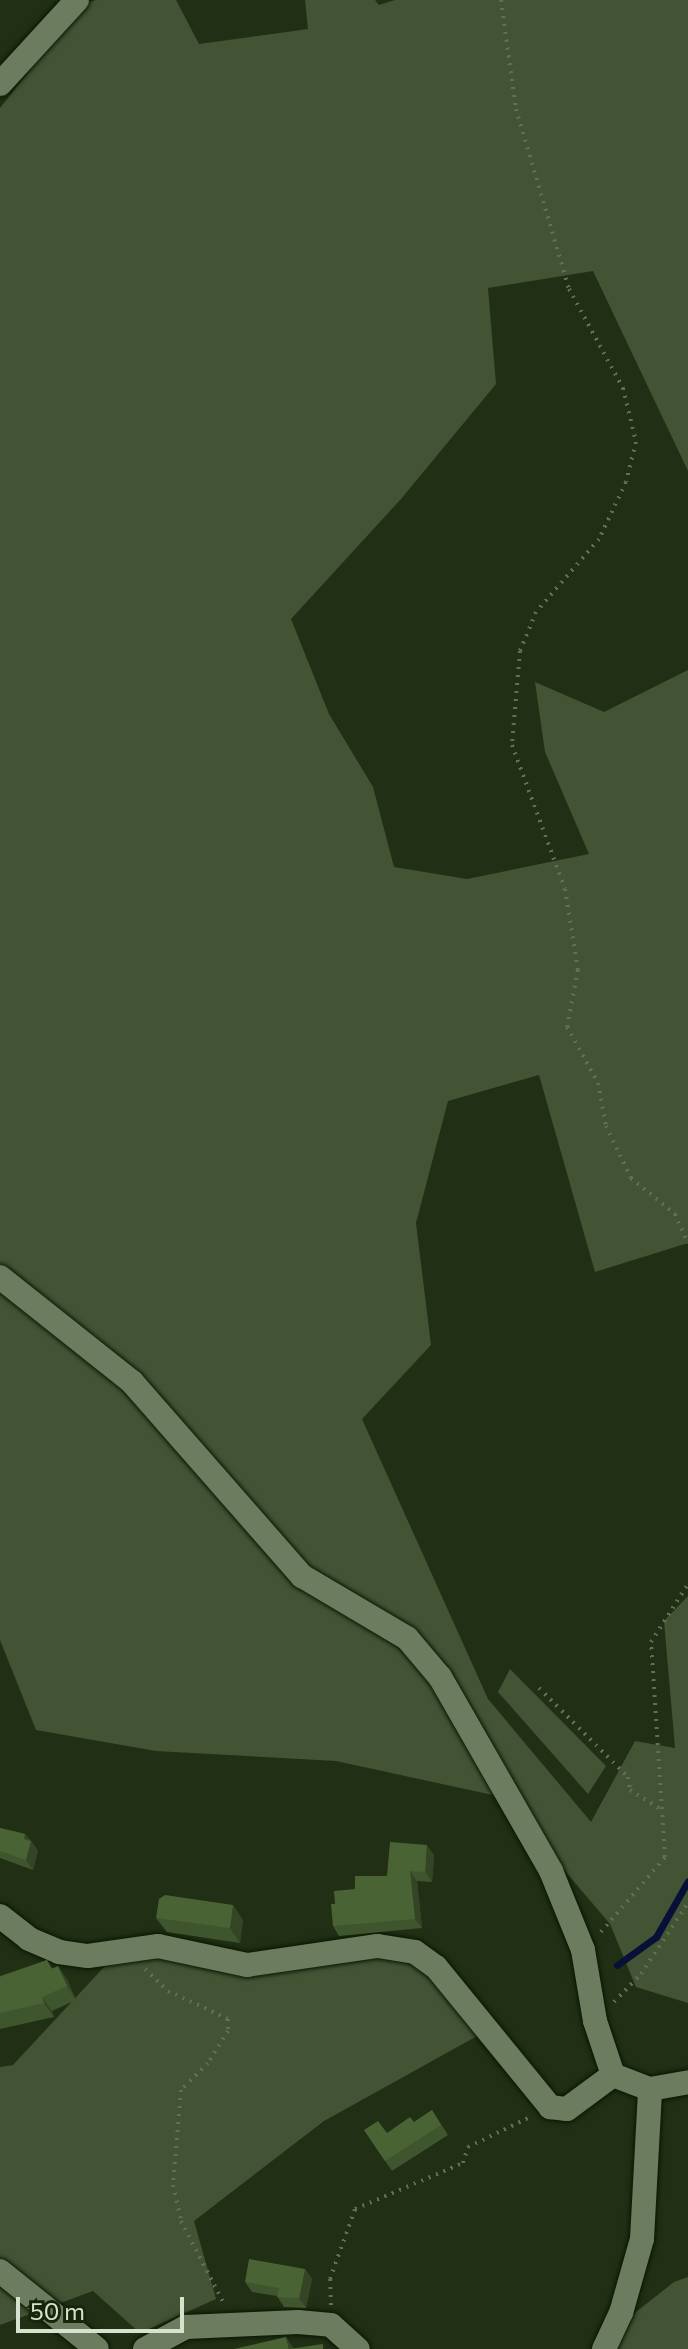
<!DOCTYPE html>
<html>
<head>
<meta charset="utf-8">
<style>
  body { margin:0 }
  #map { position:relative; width:688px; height:2349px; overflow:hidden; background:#212f15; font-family:Commissioner,sans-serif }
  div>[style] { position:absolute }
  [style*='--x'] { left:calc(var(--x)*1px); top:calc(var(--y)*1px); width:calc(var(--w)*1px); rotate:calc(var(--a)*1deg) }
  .green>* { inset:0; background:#435435 }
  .stream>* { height:7px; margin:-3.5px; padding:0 3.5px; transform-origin:3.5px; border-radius:3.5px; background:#071138 }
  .path>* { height:4px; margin-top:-2px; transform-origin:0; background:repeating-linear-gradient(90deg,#626f58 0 2px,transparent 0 8px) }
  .roads { filter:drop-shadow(0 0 2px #0a1701) drop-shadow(0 0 2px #0a1701) }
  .street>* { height:24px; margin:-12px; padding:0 12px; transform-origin:12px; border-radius:12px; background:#6b7d5e }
  .wall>* { inset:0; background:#3f552d }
  .shaded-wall>* { inset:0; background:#334524 }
  .building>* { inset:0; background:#496334 }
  span { translate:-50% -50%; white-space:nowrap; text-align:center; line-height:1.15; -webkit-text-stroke:6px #17260b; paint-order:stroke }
  .scale { position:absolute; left:16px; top:2297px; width:168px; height:36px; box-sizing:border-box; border:4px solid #d7e1d0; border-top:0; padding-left:10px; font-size:24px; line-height:28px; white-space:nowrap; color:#d7e1d0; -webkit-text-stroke:6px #17260b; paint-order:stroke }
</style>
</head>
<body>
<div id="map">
  <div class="green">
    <div style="clip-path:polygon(96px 0,176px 0,199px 44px,308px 29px,305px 0,375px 0,379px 5px,395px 0,688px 0,688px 471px,593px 271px,488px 288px,496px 384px,401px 499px,291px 619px,329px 714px,373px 787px,394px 867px,467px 879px,589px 854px,545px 752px,535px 682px,604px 712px,688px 670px,688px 1243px,595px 1272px,539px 1075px,448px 1101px,416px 1223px,431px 1345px,362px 1419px,488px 1699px,591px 1822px,635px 1741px,675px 1748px,664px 1621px,688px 1596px,688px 2003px,636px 1987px,610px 1924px,502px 1797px,336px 1761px,156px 1751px,36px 1730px,0 1640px,0 108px,82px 4px)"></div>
    <div style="clip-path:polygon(510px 1669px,606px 1766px,588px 1794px,498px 1692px)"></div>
    <div style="clip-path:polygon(380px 1942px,446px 1964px,479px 2035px,324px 2121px,194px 2221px,216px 2299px,140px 2333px,93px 2291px,0 2325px,0 2067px,13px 2065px,117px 1953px,264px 1957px)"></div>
    <div style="clip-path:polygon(688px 2277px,688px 2349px,598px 2349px,603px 2338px,674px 2282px)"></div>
  </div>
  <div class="stream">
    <div style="--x:617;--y:1965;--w:48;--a:-35.7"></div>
    <div style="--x:656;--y:1937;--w:64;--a:-60.3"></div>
  </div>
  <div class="path">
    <div style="--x:501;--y:0;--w:110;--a:82.2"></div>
    <div style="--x:516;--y:109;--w:188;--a:73.6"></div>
    <div style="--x:569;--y:289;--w:113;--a:61.4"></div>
    <div style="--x:623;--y:388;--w:56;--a:76.5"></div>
    <div style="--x:636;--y:442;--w:41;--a:104"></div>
    <div style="--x:626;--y:482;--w:63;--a:115.3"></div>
    <div style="--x:599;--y:539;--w:96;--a:130.8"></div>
    <div style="--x:536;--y:612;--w:42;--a:112.3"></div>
    <div style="--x:520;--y:651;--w:94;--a:94.9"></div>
    <div style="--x:512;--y:745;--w:153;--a:69.8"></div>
    <div style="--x:565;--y:889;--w:82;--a:80.9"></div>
    <div style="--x:578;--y:970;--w:58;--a:100.9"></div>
    <div style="--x:567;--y:1027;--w:64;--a:61"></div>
    <div style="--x:598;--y:1083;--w:44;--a:79.5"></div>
    <div style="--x:606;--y:1126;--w:58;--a:64.3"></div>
    <div style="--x:631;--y:1178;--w:57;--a:39.3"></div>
    <div style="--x:675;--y:1214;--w:32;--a:66"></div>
    <div style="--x:539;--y:1688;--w:126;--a:45"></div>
    <div style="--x:628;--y:1777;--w:13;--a:81"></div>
    <div style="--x:630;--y:1790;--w:36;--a:32"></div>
    <div style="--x:601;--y:1932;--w:99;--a:-49.5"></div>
    <div style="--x:665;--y:1857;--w:215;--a:-93.7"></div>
    <div style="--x:651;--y:1642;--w:69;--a:-57.5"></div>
    <div style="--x:145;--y:1969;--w:32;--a:44"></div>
    <div style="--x:168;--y:1991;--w:66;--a:25"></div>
    <div style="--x:228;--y:2019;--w:12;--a:90"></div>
    <div style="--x:228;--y:2031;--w:38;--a:122"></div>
    <div style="--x:208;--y:2063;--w:38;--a:135"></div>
    <div style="--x:181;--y:2090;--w:95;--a:94.8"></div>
    <div style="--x:173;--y:2185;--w:37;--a:77"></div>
    <div style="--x:181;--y:2221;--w:91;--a:62.6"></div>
    <div style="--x:614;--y:2002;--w:39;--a:-46"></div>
    <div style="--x:641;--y:1974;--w:85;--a:-56.5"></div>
    <div style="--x:331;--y:2305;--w:26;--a:-92"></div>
    <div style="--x:330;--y:2279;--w:74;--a:-70.3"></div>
    <div style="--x:355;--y:2209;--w:117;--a:-23.1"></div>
    <div style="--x:463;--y:2163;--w:17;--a:-73"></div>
    <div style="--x:468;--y:2147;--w:69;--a:-25.8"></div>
  </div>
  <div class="roads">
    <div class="street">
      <div style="--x:0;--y:84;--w:114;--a:-47.5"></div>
      <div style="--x:0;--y:1277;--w:169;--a:38.5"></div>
      <div style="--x:132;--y:1382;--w:258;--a:48.8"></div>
      <div style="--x:302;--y:1576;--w:122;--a:30.6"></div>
      <div style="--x:407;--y:1638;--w:51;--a:49.8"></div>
      <div style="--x:440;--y:1677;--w:224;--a:60.2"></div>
      <div style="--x:551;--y:1871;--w:85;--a:67.9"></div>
      <div style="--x:583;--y:1950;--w:72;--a:80.4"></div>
      <div style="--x:595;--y:2021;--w:57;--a:71.6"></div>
      <div style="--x:0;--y:1916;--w:37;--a:38"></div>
      <div style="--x:29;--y:1939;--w:33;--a:23"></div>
      <div style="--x:59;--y:1952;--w:29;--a:8"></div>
      <div style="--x:88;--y:1956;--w:71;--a:-8.1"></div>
      <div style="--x:158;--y:1946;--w:91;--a:12.1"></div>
      <div style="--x:247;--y:1965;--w:132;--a:-8.3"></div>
      <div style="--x:378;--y:1946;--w:37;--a:9"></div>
      <div style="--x:415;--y:1952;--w:26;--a:36"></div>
      <div style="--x:436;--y:1967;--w:181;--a:50.8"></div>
      <div style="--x:550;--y:2107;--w:17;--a:7"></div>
      <div style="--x:567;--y:2109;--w:57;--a:-36.5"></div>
      <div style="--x:613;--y:2075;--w:40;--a:21"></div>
      <div style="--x:650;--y:2089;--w:39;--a:-10"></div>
      <div style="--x:0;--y:2271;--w:124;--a:38.8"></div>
      <div style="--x:145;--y:2349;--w:47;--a:-28.2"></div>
      <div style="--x:186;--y:2327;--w:112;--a:-2.6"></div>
      <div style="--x:298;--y:2322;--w:33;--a:5"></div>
      <div style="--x:331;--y:2325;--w:36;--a:42"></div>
      <div style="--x:604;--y:2349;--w:40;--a:-65"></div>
      <div style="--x:621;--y:2313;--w:77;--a:-74.2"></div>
      <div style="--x:642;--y:2239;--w:150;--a:-86.9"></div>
    </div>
  </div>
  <div class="wall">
    <div style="clip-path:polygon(0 1828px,25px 1834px,31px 1841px,38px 1851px,33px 1870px,0 1858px)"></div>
    <div style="clip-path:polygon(434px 1855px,432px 1882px,417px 1881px,422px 1928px,339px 1936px,333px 1926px,335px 1904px,355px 1889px)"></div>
    <div style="clip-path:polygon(233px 1905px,243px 1920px,240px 1943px,167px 1932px,156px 1918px)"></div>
    <div style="clip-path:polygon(47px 1960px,52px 1968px,67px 1979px,76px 2000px,52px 2011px,54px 2017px,0 2029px,0 1976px)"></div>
    <div style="clip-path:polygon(432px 2110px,448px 2135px,392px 2171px,364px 2130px,387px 2133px,414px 2122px)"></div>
    <div style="clip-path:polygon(305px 2269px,312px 2279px,306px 2308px,284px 2307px,277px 2296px,252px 2292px,245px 2282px)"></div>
  </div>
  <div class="shaded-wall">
    <div style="clip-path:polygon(25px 1834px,38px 1851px,33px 1870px,26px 1860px,24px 1839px)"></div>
    <div style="clip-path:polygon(427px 1845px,434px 1855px,432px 1882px,425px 1872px)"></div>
    <div style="clip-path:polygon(410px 1871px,417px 1881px,422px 1928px,415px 1919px)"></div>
    <div style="clip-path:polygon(233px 1905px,243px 1920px,240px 1943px,230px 1928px)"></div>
    <div style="clip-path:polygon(58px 1966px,67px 1979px,76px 2000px,67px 1986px)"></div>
    <div style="clip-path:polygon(42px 1997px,52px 2011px,54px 2017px,44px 2003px)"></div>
    <div style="clip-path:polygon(305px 2269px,312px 2279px,306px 2308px,299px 2298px)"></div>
    <div style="clip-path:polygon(286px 2337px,293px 2347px,294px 2349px,289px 2349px)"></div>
  </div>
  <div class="building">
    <div style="clip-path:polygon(0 1828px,25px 1834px,24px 1839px,31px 1841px,26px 1860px,0 1851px)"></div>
    <div style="clip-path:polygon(390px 1842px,427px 1845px,425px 1872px,410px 1871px,415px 1919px,333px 1926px,331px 1904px,335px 1904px,334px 1891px,355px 1889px,355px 1876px,387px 1876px)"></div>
    <div style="clip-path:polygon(165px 1895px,233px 1905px,230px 1928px,156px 1918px,159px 1899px)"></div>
    <div style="clip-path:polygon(47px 1960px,51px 1969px,58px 1966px,67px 1986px,42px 1997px,44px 2003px,0 2013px,0 1977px)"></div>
    <div style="clip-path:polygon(432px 2110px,441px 2125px,385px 2161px,364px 2130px,378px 2121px,387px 2133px,410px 2117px,414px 2122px)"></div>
    <div style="clip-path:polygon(249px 2259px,305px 2269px,299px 2298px,277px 2297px,279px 2288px,245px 2282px)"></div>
    <div style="clip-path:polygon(286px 2337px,289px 2349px,323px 2344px,323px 2349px,234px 2349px)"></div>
  </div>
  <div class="scale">50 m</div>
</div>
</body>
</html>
